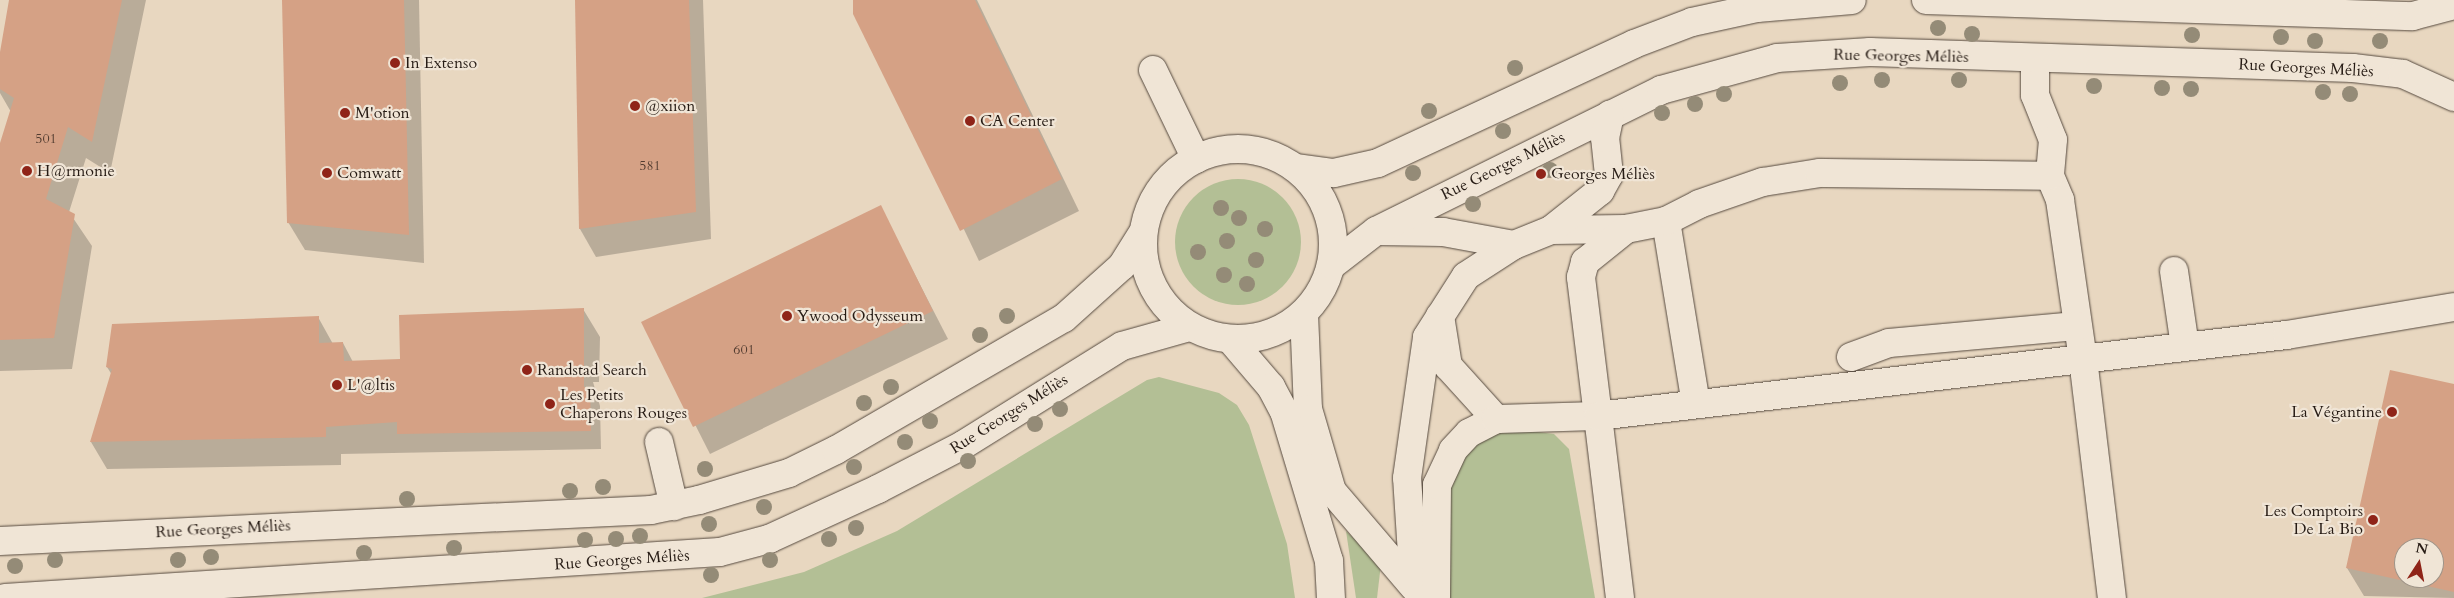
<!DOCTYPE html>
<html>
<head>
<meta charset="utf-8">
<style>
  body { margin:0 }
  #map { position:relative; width:2454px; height:598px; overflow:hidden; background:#e8d7c0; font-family:Cardo,serif }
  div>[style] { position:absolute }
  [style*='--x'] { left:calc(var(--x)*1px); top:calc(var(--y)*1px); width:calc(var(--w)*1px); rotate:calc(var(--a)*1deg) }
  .green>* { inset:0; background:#b3bf95 }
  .round { border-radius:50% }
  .shadow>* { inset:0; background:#0003 }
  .building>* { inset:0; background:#d5a185 }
  .roads { filter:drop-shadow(0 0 1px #564a3f) drop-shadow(0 0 1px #564a3f) }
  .minor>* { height:28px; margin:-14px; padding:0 14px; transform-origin:14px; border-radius:14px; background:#f0e5d6 }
  .minor>.ring { margin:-14px; padding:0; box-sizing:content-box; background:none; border:28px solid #f0e5d6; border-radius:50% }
  .trees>* { width:16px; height:16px; margin:-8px; border-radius:50%; background:#948b77 }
  .dots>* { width:14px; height:14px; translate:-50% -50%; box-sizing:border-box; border:2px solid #f0e5d6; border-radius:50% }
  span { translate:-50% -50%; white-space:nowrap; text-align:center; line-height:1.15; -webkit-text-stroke:4.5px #f0e5d6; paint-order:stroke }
  .number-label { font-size:14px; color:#523c30 }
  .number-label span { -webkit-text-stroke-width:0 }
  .street-label { font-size:16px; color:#261b14 }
  .poi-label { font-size:16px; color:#261b14 }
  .left { translate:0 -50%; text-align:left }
  .right { translate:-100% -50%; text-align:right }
  .north { position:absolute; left:2394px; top:538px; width:50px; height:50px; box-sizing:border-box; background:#f0e5d6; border:1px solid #9f9488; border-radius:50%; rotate:11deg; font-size:14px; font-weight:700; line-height:20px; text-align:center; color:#261b14 }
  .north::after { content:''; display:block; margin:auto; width:18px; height:22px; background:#8f2418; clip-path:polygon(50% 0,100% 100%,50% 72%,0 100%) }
</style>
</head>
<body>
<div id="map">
  <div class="green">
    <div class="round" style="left:1175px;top:179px;width:126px;height:126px"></div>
    <div style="clip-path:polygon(1159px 377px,1219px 393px,1237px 405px,1249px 425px,1287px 544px,1295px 598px,702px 598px,804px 572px,897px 531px,1147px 380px)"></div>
    <div style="clip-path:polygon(1523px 430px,1554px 434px,1569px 449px,1595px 598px,1444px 598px,1446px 499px,1470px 445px,1492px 434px)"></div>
    <div style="clip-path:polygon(1346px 531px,1381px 564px,1377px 598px,1356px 598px)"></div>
  </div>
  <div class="shadow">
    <div style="clip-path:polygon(11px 0,146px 0,110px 173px,86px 158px,69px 212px,92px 246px,72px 369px,0 371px,0 147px,11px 112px,0 93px,0 59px)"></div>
    <div style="clip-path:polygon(283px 0,419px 0,424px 263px,305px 250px,288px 222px)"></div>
    <div style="clip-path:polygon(578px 0,703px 0,711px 239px,596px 257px,580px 229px)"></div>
    <div style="clip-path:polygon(855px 0,977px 0,1079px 211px,979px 261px)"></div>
    <div style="clip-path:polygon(880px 207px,948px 339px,710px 454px,643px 322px)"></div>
    <div style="clip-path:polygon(583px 309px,600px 337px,599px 382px,593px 382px,600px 406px,601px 449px,341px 454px,341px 465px,107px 469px,91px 442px,112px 375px,107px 367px,318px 317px,333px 344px,343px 343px,353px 362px,401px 360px)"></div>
    <div style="clip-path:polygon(evenodd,2454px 385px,2454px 598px,2364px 596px,2347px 568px,2454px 385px,2404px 548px,2434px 548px,2434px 578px,2404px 578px,2404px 548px)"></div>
  </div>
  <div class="building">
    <div style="clip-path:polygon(9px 0,122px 0,92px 142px,68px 127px,46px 199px,75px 214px,54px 338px,0 340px,0 143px,14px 98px,0 89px,0 52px)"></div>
    <div style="clip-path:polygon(282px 0,404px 0,409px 235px,287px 223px)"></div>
    <div style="clip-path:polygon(575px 0,689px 0,696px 212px,579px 229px)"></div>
    <div style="clip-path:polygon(853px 0,975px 0,1062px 179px,960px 231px,853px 14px)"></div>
    <div style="clip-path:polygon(881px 205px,933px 311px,693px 427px,641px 322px)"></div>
    <div style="clip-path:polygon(584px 308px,584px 387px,590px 387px,591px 431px,397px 434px,397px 422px,326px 427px,326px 437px,90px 442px,112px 369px,106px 367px,112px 324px,319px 316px,319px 343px,343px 342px,344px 361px,400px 359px,399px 315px)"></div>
    <div style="clip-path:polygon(evenodd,2390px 370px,2454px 384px,2454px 592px,2346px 568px,2390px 370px,2404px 548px,2434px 548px,2434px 578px,2404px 578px,2404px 548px)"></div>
  </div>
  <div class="roads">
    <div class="minor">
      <div style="--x:1926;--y:0;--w:487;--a:1.9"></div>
      <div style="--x:2413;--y:16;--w:42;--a:-15"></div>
      <div style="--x:2035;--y:59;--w:36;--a:90"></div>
      <div style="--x:2035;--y:95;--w:48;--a:68.2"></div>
      <div style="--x:2053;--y:140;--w:36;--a:95"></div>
      <div style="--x:2050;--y:176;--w:26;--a:67"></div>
      <div style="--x:2060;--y:200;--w:161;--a:81.8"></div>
      <div style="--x:2083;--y:359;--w:241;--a:83.1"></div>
      <div style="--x:1153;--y:70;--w:99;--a:64.2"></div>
      <div class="ring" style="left:1143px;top:149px;width:162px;height:162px"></div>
      <div style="--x:1297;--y:168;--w:37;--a:8"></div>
      <div style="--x:1334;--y:173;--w:45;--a:-12.8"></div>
      <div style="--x:1378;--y:163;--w:282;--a:-24.9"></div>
      <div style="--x:1634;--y:44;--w:62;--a:-20.8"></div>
      <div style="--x:1692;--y:22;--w:66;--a:-12.2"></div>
      <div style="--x:1757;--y:8;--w:95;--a:-4.8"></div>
      <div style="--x:1666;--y:221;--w:185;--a:80.7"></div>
      <div style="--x:1551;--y:230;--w:75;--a:-0.8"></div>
      <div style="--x:1626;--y:229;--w:41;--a:-11.3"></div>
      <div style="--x:1666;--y:221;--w:37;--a:-27"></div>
      <div style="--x:1699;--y:204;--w:68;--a:-19"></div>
      <div style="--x:1763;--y:182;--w:58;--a:-9"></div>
      <div style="--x:1820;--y:173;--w:230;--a:0.7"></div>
      <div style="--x:1378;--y:231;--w:65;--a:0.9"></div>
      <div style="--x:1443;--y:232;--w:72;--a:10.4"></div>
      <div style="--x:1332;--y:265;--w:56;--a:-37.7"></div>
      <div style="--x:1376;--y:231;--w:318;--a:-26.3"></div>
      <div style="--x:1661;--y:90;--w:120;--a:-15.4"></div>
      <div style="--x:1777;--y:58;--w:93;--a:-3.7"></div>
      <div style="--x:1870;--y:52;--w:483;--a:1.9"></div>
      <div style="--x:2353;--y:68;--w:50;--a:6.8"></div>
      <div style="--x:2403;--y:74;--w:56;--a:24.3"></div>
      <div style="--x:2174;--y:271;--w:76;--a:81.7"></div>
      <div style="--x:1304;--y:314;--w:95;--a:87.6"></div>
      <div style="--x:1308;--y:409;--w:85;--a:73.7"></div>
      <div style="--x:1332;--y:491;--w:126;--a:49.5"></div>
      <div style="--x:1440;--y:316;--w:51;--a:80.9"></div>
      <div style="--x:1448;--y:366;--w:72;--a:47.8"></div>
      <div style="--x:1230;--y:339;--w:63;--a:49.5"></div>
      <div style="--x:1271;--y:387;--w:27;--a:62"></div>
      <div style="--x:1284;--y:411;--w:157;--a:73.3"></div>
      <div style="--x:1329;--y:561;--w:37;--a:87"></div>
      <div style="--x:1851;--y:357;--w:40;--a:-20.2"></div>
      <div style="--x:1889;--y:343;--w:188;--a:-5.2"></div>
      <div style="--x:659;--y:442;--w:66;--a:76.8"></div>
      <div style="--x:0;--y:541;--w:652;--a:-2.73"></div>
      <div style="--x:651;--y:510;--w:49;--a:-11.8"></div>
      <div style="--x:699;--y:500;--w:94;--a:-16.7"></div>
      <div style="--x:789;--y:473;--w:52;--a:-26.1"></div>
      <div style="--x:836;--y:450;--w:263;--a:-30.1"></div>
      <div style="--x:1064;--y:318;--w:78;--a:-41.9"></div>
      <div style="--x:1122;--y:266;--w:38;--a:-58"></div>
      <div style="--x:1414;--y:585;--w:107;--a:-93.7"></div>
      <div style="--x:1407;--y:478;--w:142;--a:-81.9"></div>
      <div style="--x:1427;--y:337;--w:72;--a:-57.4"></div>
      <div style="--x:1466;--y:276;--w:57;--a:-32.9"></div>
      <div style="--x:1514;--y:245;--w:40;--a:-22"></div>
      <div style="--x:1551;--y:230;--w:63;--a:-38.5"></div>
      <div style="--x:1600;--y:191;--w:18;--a:-61"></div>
      <div style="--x:1609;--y:175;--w:37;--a:-96"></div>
      <div style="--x:1605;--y:138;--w:24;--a:-78"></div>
      <div style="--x:5;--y:598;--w:716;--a:-3.68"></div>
      <div style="--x:720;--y:552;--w:51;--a:-14.9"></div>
      <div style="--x:769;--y:539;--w:120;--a:-24.6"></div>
      <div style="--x:878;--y:489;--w:96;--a:-27.4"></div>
      <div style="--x:963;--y:445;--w:187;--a:-31.9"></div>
      <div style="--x:1122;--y:346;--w:66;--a:-15.7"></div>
      <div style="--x:1436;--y:598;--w:113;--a:-89.5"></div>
      <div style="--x:1437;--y:485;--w:38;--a:-65"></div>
      <div style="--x:1453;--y:450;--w:23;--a:-47"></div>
      <div style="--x:1469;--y:433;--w:30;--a:-27"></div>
      <div style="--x:1496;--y:419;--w:102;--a:-1.7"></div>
      <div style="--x:1598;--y:416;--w:140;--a:-97"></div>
      <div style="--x:1581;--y:277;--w:16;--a:-75"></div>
      <div style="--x:1585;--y:262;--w:53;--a:-38.8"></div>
      <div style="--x:1620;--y:598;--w:183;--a:-96.9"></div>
      <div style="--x:1598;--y:416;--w:694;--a:-6.71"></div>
      <div style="--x:2287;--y:335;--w:169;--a:-9.5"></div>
    </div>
  </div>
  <div class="trees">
    <div style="left:1938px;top:28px"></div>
    <div style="left:1972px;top:34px"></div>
    <div style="left:2192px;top:35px"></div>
    <div style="left:2281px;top:37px"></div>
    <div style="left:2315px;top:41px"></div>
    <div style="left:2380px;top:41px"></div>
    <div style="left:1515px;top:68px"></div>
    <div style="left:1882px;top:80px"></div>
    <div style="left:1959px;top:80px"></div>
    <div style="left:1840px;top:83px"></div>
    <div style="left:2094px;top:86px"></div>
    <div style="left:2162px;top:88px"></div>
    <div style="left:2191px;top:89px"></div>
    <div style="left:2323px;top:92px"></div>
    <div style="left:1724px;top:94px"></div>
    <div style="left:2350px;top:94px"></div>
    <div style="left:1695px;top:104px"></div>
    <div style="left:1429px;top:111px"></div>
    <div style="left:1662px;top:113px"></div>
    <div style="left:1503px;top:131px"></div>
    <div style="left:1550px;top:170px"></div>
    <div style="left:1413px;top:173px"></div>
    <div style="left:1473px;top:204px"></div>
    <div style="left:1221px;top:208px"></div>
    <div style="left:1239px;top:218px"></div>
    <div style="left:1265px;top:229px"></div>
    <div style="left:1227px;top:241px"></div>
    <div style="left:1198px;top:252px"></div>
    <div style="left:1256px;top:260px"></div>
    <div style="left:1224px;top:275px"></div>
    <div style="left:1247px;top:284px"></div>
    <div style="left:1007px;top:316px"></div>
    <div style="left:980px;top:335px"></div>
    <div style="left:891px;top:387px"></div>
    <div style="left:864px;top:403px"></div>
    <div style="left:1060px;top:409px"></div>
    <div style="left:930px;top:421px"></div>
    <div style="left:1035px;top:424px"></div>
    <div style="left:905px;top:442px"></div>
    <div style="left:968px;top:461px"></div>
    <div style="left:854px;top:467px"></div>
    <div style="left:705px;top:469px"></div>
    <div style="left:603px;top:487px"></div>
    <div style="left:570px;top:491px"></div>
    <div style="left:407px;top:499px"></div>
    <div style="left:764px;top:507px"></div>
    <div style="left:709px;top:524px"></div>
    <div style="left:856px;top:528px"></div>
    <div style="left:640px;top:536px"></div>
    <div style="left:616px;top:539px"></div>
    <div style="left:829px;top:539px"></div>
    <div style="left:585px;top:540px"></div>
    <div style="left:454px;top:548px"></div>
    <div style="left:364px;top:553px"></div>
    <div style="left:211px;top:557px"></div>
    <div style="left:55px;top:560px"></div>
    <div style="left:178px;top:560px"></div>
    <div style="left:770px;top:560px"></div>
    <div style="left:15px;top:566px"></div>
    <div style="left:711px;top:575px"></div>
  </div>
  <div class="dots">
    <div style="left:395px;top:63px;background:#8f2418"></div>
    <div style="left:635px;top:106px;background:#8f2418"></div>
    <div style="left:345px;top:113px;background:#8f2418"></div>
    <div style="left:970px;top:121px;background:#8f2418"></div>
    <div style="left:27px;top:171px;background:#8f2418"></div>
    <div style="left:327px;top:173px;background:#8f2418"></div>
    <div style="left:1541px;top:174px;background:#8f2418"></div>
    <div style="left:787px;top:316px;background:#8f2418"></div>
    <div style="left:527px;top:370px;background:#8f2418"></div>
    <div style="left:337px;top:385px;background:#8f2418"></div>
    <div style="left:550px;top:404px;background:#8f2418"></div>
    <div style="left:2392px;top:412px;background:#8f2418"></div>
    <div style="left:2373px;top:520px;background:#8f2418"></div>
  </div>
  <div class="number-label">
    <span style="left:46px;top:139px">501</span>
    <span style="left:650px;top:166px">581</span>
    <span style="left:744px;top:350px">601</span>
  </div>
  <div class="street-label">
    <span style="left:1901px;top:56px;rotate:1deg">Rue Georges Méliès</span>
    <span style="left:2306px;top:68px;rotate:3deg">Rue Georges Méliès</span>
    <span style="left:1503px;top:166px;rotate:-26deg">Rue Georges Méliès</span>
    <span style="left:1009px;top:414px;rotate:-32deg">Rue Georges Méliès</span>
    <span style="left:223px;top:529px;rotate:-3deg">Rue Georges Méliès</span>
    <span style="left:622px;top:560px;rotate:-4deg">Rue Georges Méliès</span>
  </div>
  <div class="poi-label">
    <span class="left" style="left:405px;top:63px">In Extenso</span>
    <span class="left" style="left:645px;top:106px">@xiion</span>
    <span class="left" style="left:355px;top:113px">M'otion</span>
    <span class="left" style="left:980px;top:121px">CA Center</span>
    <span class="left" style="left:37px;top:171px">H@rmonie</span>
    <span class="left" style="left:337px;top:173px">Comwatt</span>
    <span class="left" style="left:1551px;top:174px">Georges Méliès</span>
    <span class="left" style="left:797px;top:316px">Ywood Odysseum</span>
    <span class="left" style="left:537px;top:370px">Randstad Search</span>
    <span class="left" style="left:347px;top:385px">L'@ltis</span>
    <span class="left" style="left:560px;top:404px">Les Petits<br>Chaperons Rouges</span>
    <span class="right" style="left:2382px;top:412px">La Végantine</span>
    <span class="right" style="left:2363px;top:520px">Les Comptoirs<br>De La Bio</span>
  </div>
  <div class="north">N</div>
</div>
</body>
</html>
